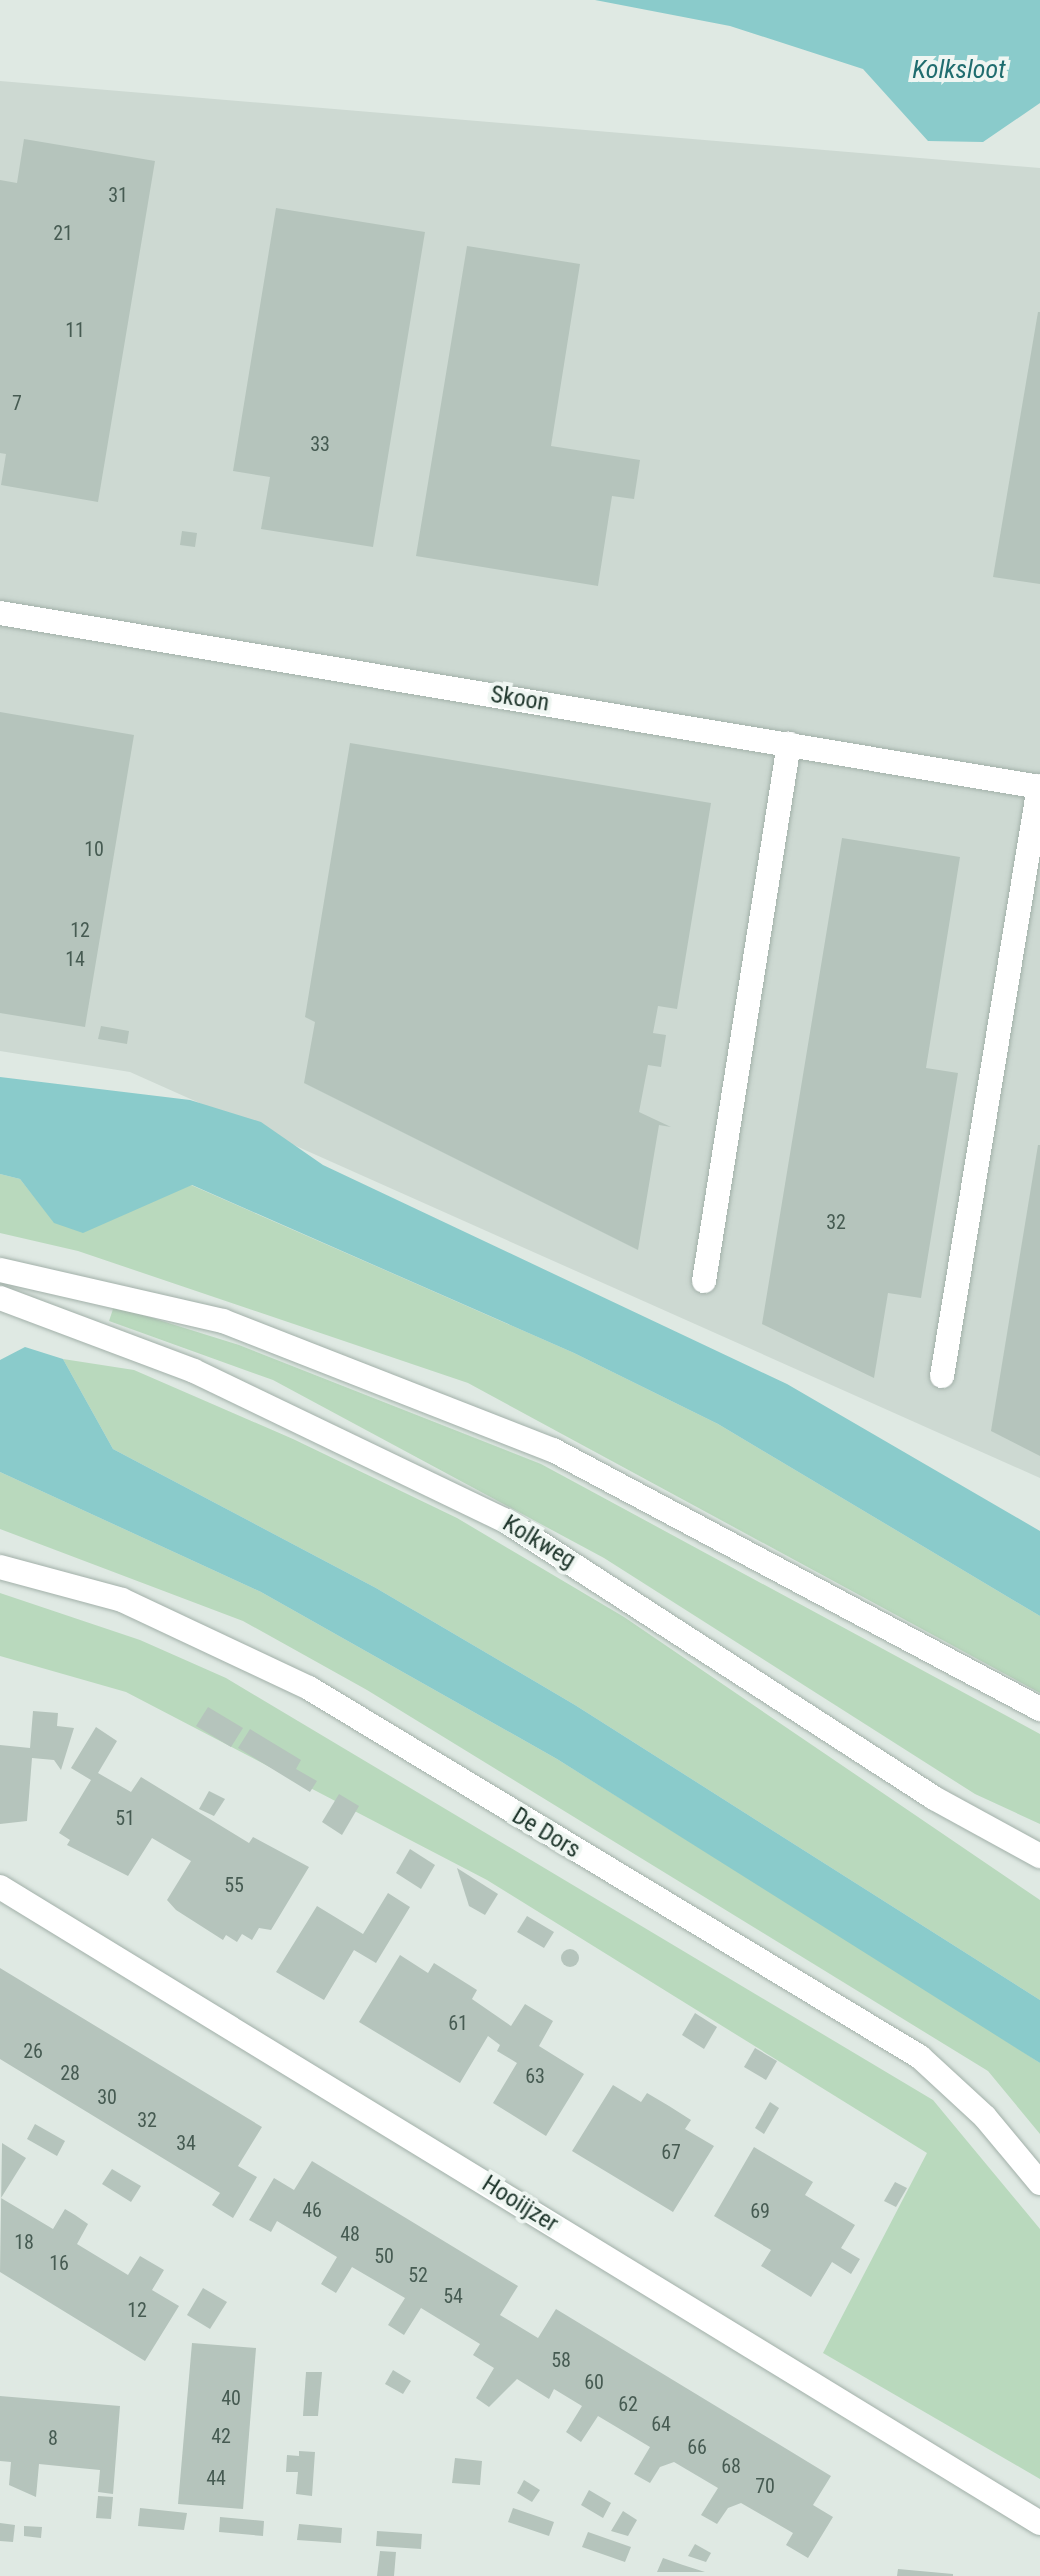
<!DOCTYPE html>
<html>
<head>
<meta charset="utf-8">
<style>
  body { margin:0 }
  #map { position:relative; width:1040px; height:2576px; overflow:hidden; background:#dfe9e3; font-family:"Roboto Condensed",sans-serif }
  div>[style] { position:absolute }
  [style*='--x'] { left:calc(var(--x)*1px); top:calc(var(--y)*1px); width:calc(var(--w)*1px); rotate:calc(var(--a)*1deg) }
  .built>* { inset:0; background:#cdd9d2 }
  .green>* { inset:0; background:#b9d9bd }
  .water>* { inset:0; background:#8acbcb }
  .building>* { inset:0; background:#b5c4bc }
  .round { border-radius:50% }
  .roads { filter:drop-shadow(0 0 2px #a2b0a9) drop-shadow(0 0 2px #a2b0a9) }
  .minor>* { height:24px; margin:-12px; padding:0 12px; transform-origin:12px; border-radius:12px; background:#fff }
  span { translate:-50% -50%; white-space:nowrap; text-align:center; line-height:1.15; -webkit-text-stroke:8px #eff6f2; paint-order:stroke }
  .number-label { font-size:20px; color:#465b52 }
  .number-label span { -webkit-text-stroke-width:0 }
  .street-label { font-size:24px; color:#21382e }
  .water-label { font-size:26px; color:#206d6f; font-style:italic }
</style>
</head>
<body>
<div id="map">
  <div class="built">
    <div style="clip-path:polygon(0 81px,1040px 168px,1040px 1478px,130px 1072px,0 1051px)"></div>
  </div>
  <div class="green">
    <div style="clip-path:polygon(0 1174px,20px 1179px,55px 1223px,191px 1185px,574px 1353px,718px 1424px,1040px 1616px,1040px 1693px,468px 1383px,78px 1251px,0 1233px)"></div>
    <div style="clip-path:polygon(114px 1306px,239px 1345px,541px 1464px,1040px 1734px,1040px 1824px,975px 1794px,604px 1558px,273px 1380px,109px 1321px)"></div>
    <div style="clip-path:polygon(63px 1359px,134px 1370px,293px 1439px,457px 1518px,624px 1617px,1040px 1900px,1040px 2000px,575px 1705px,376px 1588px,113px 1449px)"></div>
    <div style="clip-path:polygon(0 1472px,261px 1592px,557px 1759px,954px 2007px,1040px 2063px,1040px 2134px,988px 2071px,367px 1690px,243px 1621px,0 1529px)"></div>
    <div style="clip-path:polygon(0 1593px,140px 1640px,226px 1678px,933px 2100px,1040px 2229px,1040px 2479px,823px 2353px,927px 2153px,487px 1880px,126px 1692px,0 1656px)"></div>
  </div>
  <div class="water">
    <div style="clip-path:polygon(595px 0,1040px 0,1040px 103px,983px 142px,928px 141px,863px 69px,730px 26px)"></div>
    <div style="clip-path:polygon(0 1077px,190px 1100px,261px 1122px,323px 1165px,787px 1384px,1040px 1531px,1040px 1616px,718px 1424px,574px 1353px,192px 1185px,83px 1233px,54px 1223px,20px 1179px,0 1174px)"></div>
    <div style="clip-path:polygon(25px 1347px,63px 1359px,113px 1449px,376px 1588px,575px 1705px,1040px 2000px,1040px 2063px,557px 1759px,261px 1592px,0 1472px,0 1360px)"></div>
  </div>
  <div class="building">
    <div style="clip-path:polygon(24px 139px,155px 161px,98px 502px,1px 485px,6px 454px,0 453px,0 180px,17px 183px)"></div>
    <div style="clip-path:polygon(276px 208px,425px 232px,373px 547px,261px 529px,270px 477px,233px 471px)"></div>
    <div style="clip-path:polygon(467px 246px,580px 264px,551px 446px,640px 460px,634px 499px,612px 496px,598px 586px,416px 556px)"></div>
    <div style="clip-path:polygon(1038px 312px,1040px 312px,1040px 584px,993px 577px)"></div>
    <div style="clip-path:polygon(182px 531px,197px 533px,195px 547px,180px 545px)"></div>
    <div style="clip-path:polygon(0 712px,134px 735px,85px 1027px,0 1013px)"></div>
    <div style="clip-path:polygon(350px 743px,711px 803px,677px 1009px,658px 1006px,653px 1033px,666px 1035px,661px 1067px,648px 1065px,639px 1112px,671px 1127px,659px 1125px,638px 1250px,304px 1083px,315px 1022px,305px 1017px)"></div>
    <div style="clip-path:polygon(842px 838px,960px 857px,926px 1068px,958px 1073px,921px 1298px,888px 1293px,874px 1378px,762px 1324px)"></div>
    <div style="clip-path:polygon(101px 1026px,129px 1031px,127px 1044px,98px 1039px)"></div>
    <div style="clip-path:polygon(1038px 1145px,1040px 1145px,1040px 1456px,991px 1431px)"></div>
    <div style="clip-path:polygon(208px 1707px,243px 1728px,231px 1747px,196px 1726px)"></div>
    <div style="clip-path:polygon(33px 1711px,58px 1713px,57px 1726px,74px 1728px,61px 1770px,54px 1760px,32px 1758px,27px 1821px,0 1824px,0 1745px,30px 1748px)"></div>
    <div style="clip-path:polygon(96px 1727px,117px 1741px,98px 1773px,131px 1792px,141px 1777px,249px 1843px,253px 1837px,309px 1867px,271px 1930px,259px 1928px,252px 1940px,242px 1934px,237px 1942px,226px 1935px,223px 1940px,176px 1910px,167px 1900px,191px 1861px,152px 1838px,128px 1876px,67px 1845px,70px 1840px,59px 1833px,91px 1780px,71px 1768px)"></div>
    <div style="clip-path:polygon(250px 1729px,301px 1760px,296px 1769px,317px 1781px,310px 1792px,238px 1748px)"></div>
    <div style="clip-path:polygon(209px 1791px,225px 1799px,214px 1816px,199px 1809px)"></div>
    <div style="clip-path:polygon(339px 1794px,359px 1806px,342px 1835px,322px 1822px)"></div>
    <div style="clip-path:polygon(410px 1849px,435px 1865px,421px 1889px,396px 1873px)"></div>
    <div style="clip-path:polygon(457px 1868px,498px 1894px,485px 1915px,469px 1906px)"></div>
    <div style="clip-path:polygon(388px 1893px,410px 1907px,376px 1963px,354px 1950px,324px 2000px,276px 1972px,317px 1906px,363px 1934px)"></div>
    <div style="clip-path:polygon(527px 1916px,554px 1932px,544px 1948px,517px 1932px)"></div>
    <div class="round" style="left:561px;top:1949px;width:18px;height:18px"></div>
    <div style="clip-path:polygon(400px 1955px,428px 1973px,434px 1963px,477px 1990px,472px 1999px,511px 2026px,525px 2004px,553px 2021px,539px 2046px,584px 2074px,546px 2136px,493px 2103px,517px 2063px,497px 2051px,500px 2045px,488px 2036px,460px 2083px,359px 2022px)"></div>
    <div style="clip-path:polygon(0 1968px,262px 2127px,238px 2166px,257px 2177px,233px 2218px,212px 2205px,220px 2193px,0 2059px)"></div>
    <div style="clip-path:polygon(695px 2013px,717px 2027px,704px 2049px,682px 2035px)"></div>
    <div style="clip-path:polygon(755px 2048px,777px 2061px,766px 2080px,744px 2067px)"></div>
    <div style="clip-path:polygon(613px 2085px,641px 2102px,647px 2093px,669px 2106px,691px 2120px,685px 2129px,714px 2146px,673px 2212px,572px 2151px)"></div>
    <div style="clip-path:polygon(770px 2102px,779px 2108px,764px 2134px,755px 2128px)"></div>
    <div style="clip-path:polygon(35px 2124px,65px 2141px,57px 2156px,27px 2139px)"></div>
    <div style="clip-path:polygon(2px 2143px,26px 2158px,1px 2198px,53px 2229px,65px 2209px,75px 2215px,88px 2224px,77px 2244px,128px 2275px,140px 2256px,164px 2270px,152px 2290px,179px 2306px,145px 2361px,0 2272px)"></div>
    <div style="clip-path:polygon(754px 2147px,813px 2182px,805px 2195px,855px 2225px,841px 2248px,860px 2259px,851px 2274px,832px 2262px,811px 2297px,761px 2266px,771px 2250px,714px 2216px)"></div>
    <div style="clip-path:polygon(312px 2161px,518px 2286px,500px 2315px,538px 2338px,556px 2309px,831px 2476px,813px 2505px,833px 2517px,808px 2558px,786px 2545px,793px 2533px,741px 2503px,728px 2508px,717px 2524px,701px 2515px,718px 2488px,674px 2462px,660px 2467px,650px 2483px,634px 2474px,650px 2447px,598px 2416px,581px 2442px,566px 2432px,582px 2406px,554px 2389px,549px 2399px,517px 2379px,489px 2407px,476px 2398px,494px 2368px,473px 2355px,480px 2344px,421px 2308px,404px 2335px,388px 2325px,405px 2298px,352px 2267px,336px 2293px,321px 2284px,337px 2257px,277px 2221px,271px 2232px,249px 2220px,274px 2178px,294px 2190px)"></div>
    <div style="clip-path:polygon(112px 2169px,141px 2186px,131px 2202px,102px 2184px)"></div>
    <div style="clip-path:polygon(895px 2182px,907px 2188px,896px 2207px,884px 2201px)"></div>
    <div style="clip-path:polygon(203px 2288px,227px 2302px,210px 2329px,187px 2315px)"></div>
    <div style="clip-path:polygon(192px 2343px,256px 2348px,243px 2509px,178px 2504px)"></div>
    <div style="clip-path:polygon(393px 2370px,411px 2381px,403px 2394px,385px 2384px)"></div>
    <div style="clip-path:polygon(306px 2372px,322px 2372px,318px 2416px,303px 2416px)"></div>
    <div style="clip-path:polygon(0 2396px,120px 2406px,113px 2494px,98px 2492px,100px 2470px,69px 2467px,39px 2464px,36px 2497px,9px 2485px,11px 2462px,0 2461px)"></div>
    <div style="clip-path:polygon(299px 2451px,315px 2452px,312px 2496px,296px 2494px,298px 2472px,286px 2472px,287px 2455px,299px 2456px)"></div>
    <div style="clip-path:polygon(455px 2458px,482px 2461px,480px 2485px,452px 2483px)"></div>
    <div style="clip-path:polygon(524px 2480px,540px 2490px,532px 2502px,517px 2493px)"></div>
    <div style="clip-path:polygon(589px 2490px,611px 2503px,603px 2518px,581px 2505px)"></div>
    <div style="clip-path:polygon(98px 2496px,113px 2497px,111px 2519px,96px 2518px)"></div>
    <div style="clip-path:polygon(140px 2508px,187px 2513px,184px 2530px,138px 2526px)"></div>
    <div style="clip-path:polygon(513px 2508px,554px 2522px,549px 2536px,508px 2522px)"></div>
    <div style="clip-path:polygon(623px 2511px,637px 2520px,628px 2536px,611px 2531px)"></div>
    <div style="clip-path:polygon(220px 2517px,264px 2521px,263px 2536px,219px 2532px)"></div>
    <div style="clip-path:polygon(0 2523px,15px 2525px,13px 2542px,0 2541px)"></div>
    <div style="clip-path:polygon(299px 2524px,342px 2528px,341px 2543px,297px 2540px)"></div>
    <div style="clip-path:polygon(24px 2526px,42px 2527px,41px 2538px,24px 2536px)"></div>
    <div style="clip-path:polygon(377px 2531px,422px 2534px,421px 2549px,376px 2546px)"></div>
    <div style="clip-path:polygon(588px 2532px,631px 2547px,625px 2562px,582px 2547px)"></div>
    <div style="clip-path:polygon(695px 2544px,711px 2553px,706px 2562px,688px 2556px)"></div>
    <div style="clip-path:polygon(380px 2551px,396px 2552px,394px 2576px,377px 2576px)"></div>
    <div style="clip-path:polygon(663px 2558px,683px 2565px,705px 2572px,657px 2572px)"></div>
    <div style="clip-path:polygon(898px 2569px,953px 2574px,953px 2576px,897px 2576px)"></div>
  </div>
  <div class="roads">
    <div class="minor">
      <div style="--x:0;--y:613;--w:1054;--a:9.5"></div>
      <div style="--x:0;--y:1270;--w:229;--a:12.9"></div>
      <div style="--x:223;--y:1321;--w:354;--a:21.4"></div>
      <div style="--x:553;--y:1450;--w:552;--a:28.01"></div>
      <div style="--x:704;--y:1281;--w:544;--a:-81.01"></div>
      <div style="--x:0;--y:1298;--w:207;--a:20.6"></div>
      <div style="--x:194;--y:1371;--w:344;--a:25.7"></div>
      <div style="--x:504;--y:1520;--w:512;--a:32.88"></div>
      <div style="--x:934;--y:1798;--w:121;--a:28.7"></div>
      <div style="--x:942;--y:1376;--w:598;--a:-80.66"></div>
      <div style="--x:0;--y:1567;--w:126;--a:15.1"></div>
      <div style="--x:122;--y:1600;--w:207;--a:25.2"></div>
      <div style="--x:309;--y:1688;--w:714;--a:31.13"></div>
      <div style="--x:920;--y:2057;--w:88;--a:42.7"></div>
      <div style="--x:985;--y:2117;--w:86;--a:50.2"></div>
      <div style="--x:0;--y:1887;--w:1219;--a:31.45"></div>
    </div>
  </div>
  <div class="number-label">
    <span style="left:118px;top:195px">31</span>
    <span style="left:63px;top:233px">21</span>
    <span style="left:75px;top:330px">11</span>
    <span style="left:17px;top:403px">7</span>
    <span style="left:320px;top:444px">33</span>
    <span style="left:94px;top:849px">10</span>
    <span style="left:80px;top:930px">12</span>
    <span style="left:75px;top:959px">14</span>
    <span style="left:836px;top:1222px">32</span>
    <span style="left:125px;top:1818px">51</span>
    <span style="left:234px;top:1885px">55</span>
    <span style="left:458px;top:2023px">61</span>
    <span style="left:33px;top:2051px">26</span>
    <span style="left:70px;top:2073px">28</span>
    <span style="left:535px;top:2076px">63</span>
    <span style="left:107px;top:2097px">30</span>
    <span style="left:147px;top:2120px">32</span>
    <span style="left:186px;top:2143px">34</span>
    <span style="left:671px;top:2152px">67</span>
    <span style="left:312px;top:2210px">46</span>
    <span style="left:760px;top:2211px">69</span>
    <span style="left:350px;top:2234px">48</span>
    <span style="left:24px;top:2242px">18</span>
    <span style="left:384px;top:2256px">50</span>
    <span style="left:59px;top:2263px">16</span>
    <span style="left:418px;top:2275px">52</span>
    <span style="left:453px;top:2296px">54</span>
    <span style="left:137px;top:2310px">12</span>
    <span style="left:561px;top:2360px">58</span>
    <span style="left:594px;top:2382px">60</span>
    <span style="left:231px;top:2398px">40</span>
    <span style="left:628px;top:2404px">62</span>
    <span style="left:661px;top:2424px">64</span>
    <span style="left:221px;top:2436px">42</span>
    <span style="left:53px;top:2438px">8</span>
    <span style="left:697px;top:2447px">66</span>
    <span style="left:731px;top:2466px">68</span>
    <span style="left:216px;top:2478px">44</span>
    <span style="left:765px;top:2486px">70</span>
  </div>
  <div class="street-label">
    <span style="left:520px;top:699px;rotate:9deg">Skoon</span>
    <span style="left:539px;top:1542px;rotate:31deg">Kolkweg</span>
    <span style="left:546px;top:1833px;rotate:31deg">De Dors</span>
    <span style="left:520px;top:2204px;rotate:32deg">Hooiijzer</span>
  </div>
  <div class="water-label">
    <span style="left:959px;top:70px">Kolksloot</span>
  </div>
</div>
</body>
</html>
